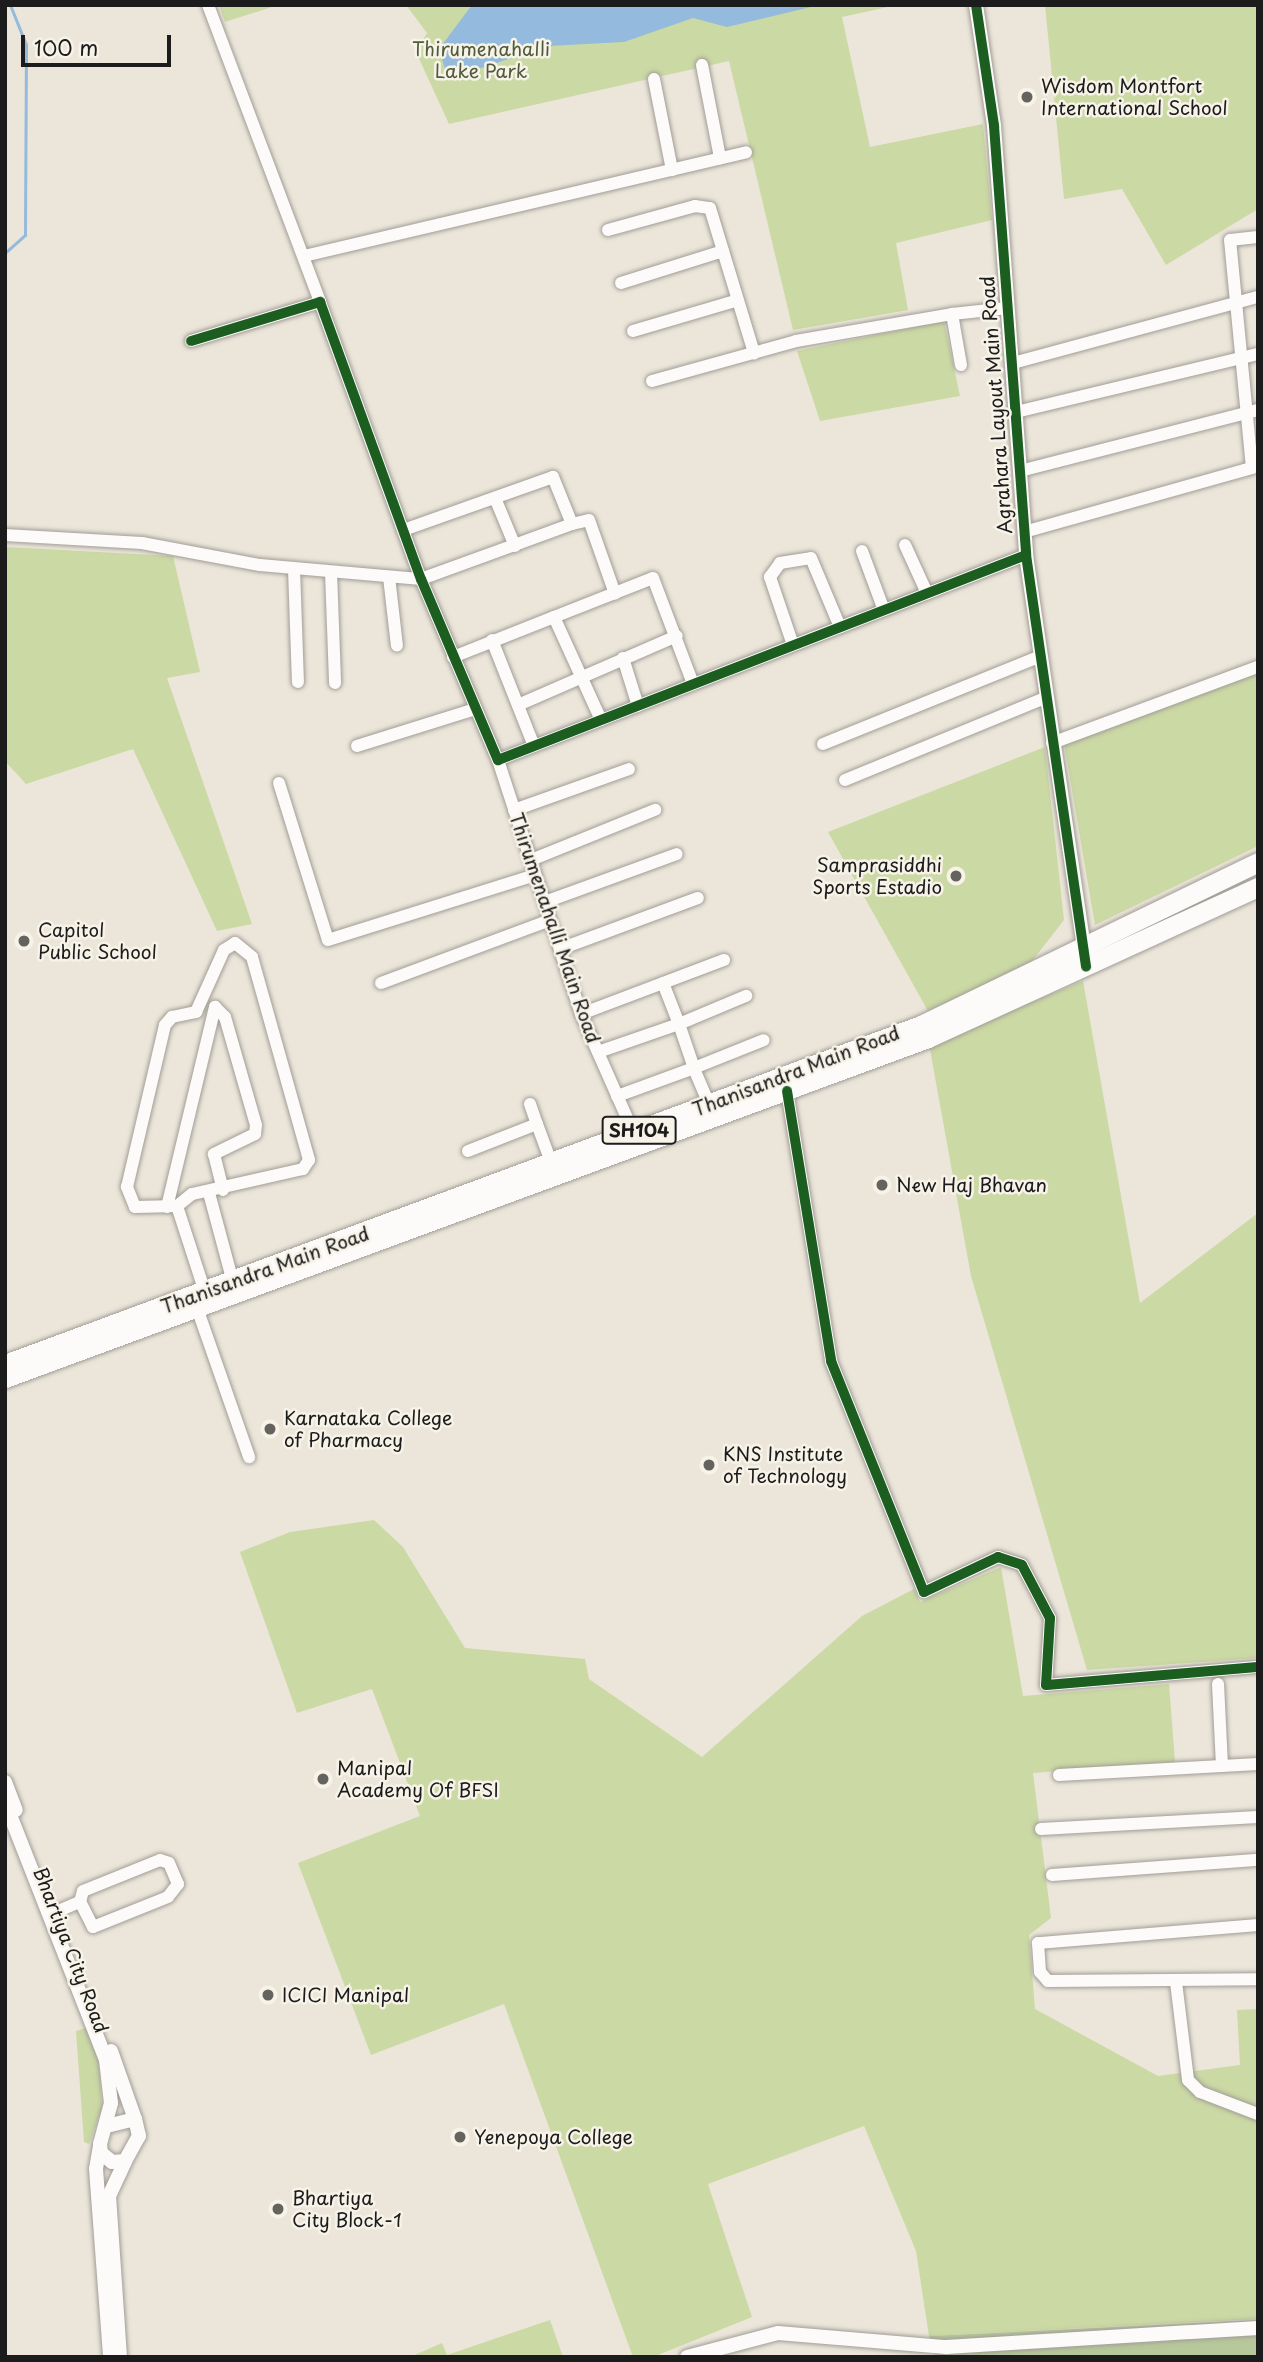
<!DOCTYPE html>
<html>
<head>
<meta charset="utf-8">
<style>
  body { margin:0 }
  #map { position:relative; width:1263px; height:2362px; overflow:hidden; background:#ece6da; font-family:"Playpen Sans",sans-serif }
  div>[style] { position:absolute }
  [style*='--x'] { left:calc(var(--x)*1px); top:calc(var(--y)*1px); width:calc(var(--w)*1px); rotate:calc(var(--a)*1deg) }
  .green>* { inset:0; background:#cbd9a4 }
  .forest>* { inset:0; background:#b7c99b }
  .water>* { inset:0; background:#94badd }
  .stream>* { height:2.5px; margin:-1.25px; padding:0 1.25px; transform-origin:1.25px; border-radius:1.25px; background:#94badd }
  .roads { filter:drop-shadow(0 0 2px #a19d97) drop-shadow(0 0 2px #a19d97) }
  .minor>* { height:12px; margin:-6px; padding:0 6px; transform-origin:6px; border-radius:6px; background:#fcfbf9 }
  .tertiary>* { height:14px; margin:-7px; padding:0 7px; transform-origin:7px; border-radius:7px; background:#fcfbf9 }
  .primary>* { height:19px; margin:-9.5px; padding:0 9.5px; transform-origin:9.5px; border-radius:9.5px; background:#fcfbf9 }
  .cycleway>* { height:10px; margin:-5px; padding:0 5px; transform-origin:5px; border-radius:5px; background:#1b5e20 }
  .dots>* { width:19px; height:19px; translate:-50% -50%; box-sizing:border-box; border:4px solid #f7f3e8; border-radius:50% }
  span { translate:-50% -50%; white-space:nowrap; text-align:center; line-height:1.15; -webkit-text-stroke:5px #f7f3e8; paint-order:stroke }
  .shield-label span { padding:2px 5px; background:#f7f3e8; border:2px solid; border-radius:5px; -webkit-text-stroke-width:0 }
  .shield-label { font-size:18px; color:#1c1c1c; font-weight:700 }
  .park-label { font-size:19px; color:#505b3c }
  .poi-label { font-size:19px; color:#1c1c1c }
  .left { translate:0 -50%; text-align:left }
  .right { translate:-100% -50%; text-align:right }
  .street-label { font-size:19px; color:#1c1c1c }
  .frame { position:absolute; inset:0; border:7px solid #1c1c1c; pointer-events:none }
  .scale { position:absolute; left:21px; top:35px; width:150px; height:32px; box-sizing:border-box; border:4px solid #1c1c1c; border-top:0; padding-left:9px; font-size:21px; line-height:24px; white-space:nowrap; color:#1c1c1c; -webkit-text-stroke:5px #f7f3e8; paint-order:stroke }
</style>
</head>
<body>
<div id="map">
  <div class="green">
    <div style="clip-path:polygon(219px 5px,278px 5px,225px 22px)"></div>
    <div style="clip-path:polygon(406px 5px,897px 5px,842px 17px,870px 147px,983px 124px,992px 220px,896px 243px,908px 310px,793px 330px,729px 61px,449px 124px,416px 52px,427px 33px)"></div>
    <div style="clip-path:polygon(1045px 5px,1258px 5px,1258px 209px,1166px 265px,1122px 189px,1064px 199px)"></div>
    <div style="clip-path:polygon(944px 321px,960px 396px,820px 421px,797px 351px)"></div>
    <div style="clip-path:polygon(5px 547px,173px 556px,200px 672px,167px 678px,252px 924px,217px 931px,133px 749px,26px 784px,5px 761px)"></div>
    <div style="clip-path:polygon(1258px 673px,1258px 846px,1095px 925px,1064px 743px)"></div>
    <div style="clip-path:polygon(1045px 747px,1064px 920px,1029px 965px,928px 1011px,828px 832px)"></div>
    <div style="clip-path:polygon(1083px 981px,1140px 1303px,1258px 1213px,1258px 1658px,1087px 1670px,971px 1276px,929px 1044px)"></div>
    <div style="clip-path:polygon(374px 1520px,403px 1547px,465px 1648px,585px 1659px,589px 1679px,702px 1757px,862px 1616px,914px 1589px,920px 1602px,1001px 1567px,1023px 1696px,1169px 1684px,1175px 1762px,1033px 1773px,1051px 1918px,1029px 1935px,1035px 2009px,1158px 2076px,1240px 2065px,1237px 2010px,1258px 2009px,1258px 2319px,929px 2336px,916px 2251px,864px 2126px,708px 2184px,752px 2317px,653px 2357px,633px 2357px,504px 2004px,371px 2055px,298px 1863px,420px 1816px,372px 1689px,297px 1713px,240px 1552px,290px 1532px)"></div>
    <div style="clip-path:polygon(86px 2028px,99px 2062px,102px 2108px,89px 2144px,84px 2142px,76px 2031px)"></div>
    <div style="clip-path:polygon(550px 2320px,563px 2357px,410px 2357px,442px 2343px,447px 2355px)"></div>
  </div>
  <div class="forest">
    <div style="clip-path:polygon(1258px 2320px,1258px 2357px,936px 2357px,929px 2336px)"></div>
  </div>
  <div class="water">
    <div style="clip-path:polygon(472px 5px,819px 5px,727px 27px,693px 18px,624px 42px,548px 46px,448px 79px,439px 49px)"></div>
  </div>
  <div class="stream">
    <div style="--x:5;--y:253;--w:27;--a:-42"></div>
    <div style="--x:25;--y:235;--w:190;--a:-89.7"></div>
    <div style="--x:26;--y:45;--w:43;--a:-111.8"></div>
  </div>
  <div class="roads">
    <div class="minor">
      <div style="--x:208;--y:5;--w:317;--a:69.3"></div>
      <div style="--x:702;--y:65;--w:95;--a:79"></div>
      <div style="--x:654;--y:79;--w:93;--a:78.8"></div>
      <div style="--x:608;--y:230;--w:90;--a:-15.4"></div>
      <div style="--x:695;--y:206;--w:15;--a:8"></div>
      <div style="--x:710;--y:208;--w:152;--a:73.1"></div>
      <div style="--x:304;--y:256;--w:454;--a:-13.2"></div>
      <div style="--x:621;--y:283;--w:107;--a:-17.4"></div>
      <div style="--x:633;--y:331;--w:109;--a:-16.4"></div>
      <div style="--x:191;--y:341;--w:135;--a:-16.8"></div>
      <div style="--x:320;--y:302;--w:295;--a:70"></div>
      <div style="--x:421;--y:579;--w:197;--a:67"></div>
      <div style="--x:498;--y:760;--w:566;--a:-21.22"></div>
      <div style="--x:1013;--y:363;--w:254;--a:-15.1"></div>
      <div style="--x:961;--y:365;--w:52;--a:-100"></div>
      <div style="--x:952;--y:314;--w:56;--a:-6.1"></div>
      <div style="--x:652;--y:381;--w:149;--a:-15.5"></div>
      <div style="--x:796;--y:341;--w:158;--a:-9.8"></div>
      <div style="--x:1016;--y:412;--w:249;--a:-13.5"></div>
      <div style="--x:1020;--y:471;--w:246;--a:-14.4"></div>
      <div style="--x:495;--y:498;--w:52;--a:67.4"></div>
      <div style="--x:572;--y:524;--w:17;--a:-13"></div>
      <div style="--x:589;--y:520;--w:78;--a:70.6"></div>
      <div style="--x:1024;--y:532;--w:237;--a:-15.7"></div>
      <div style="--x:1252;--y:468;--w:229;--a:-95.5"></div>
      <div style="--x:1230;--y:240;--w:28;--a:-6"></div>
      <div style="--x:5;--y:535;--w:137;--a:3.3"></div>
      <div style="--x:142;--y:543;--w:120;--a:10.6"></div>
      <div style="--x:260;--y:565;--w:162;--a:5"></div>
      <div style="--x:421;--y:579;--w:161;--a:-20"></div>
      <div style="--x:572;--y:524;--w:51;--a:-112"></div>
      <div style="--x:553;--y:477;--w:159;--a:160.5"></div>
      <div style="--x:905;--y:545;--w:53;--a:65.4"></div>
      <div style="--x:862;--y:551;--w:63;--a:69.6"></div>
      <div style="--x:294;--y:569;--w:113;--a:88"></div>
      <div style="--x:331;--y:572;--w:111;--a:87.9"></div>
      <div style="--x:389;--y:577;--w:69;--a:83.4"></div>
      <div style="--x:492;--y:640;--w:114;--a:68.4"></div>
      <div style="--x:793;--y:645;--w:72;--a:-108.7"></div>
      <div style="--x:770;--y:577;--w:17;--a:-54"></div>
      <div style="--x:780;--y:563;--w:31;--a:-9"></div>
      <div style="--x:811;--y:558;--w:75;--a:67.2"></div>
      <div style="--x:453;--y:657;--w:109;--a:-21.6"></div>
      <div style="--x:623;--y:658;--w:50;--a:72.6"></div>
      <div style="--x:518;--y:705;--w:173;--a:-23.5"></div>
      <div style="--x:601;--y:720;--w:113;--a:-114.5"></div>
      <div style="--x:554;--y:617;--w:106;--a:-21.5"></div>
      <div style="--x:653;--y:578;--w:113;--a:69.3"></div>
      <div style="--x:1052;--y:743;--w:220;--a:-20.3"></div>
      <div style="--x:823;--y:744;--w:232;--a:-22"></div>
      <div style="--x:357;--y:746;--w:124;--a:-17.4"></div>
      <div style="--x:498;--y:760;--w:267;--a:71.9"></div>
      <div style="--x:581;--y:1014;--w:133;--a:66.1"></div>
      <div style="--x:845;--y:780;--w:216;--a:-22.3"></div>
      <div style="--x:279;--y:783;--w:164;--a:72.7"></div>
      <div style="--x:328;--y:940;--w:217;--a:-17.4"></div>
      <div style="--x:514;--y:810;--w:122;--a:-19.6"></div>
      <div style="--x:531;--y:860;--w:134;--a:-22"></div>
      <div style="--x:545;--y:902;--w:140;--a:-20"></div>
      <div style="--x:235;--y:943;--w:22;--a:39"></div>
      <div style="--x:252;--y:957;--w:211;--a:74.3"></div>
      <div style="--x:309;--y:1160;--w:11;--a:124"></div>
      <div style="--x:303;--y:1169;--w:114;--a:167.3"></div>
      <div style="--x:192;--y:1194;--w:19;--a:141"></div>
      <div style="--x:177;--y:1206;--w:42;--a:178.6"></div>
      <div style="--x:135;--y:1207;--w:22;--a:-112"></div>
      <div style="--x:127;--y:1187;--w:166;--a:-76.8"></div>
      <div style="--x:165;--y:1025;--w:11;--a:-49"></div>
      <div style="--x:172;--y:1017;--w:25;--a:-12"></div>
      <div style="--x:196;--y:1012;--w:68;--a:-65.7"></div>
      <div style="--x:224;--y:950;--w:13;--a:-32"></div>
      <div style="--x:560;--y:949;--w:147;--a:-20.3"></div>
      <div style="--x:381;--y:983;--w:180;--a:-20.4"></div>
      <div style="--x:663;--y:983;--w:44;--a:68.7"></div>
      <div style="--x:679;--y:1024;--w:73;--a:-22.7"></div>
      <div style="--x:581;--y:1014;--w:153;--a:-20.7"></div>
      <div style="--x:598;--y:1052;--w:86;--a:-19.1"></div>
      <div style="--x:679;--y:1024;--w:46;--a:71.2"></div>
      <div style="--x:694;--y:1068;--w:82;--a:160"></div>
      <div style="--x:787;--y:1091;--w:274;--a:80.7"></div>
      <div style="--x:831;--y:1361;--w:249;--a:68.1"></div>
      <div style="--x:924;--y:1592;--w:82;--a:-25.3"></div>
      <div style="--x:998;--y:1557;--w:25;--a:18"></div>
      <div style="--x:1022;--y:1565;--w:60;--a:62.2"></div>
      <div style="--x:1050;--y:1618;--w:67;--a:93.4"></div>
      <div style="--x:1046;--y:1685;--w:213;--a:-4.9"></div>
      <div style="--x:530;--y:1104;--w:21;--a:71"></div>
      <div style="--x:709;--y:1104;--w:39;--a:-113"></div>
      <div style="--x:694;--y:1068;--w:75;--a:-21.8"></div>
      <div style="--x:468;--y:1151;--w:74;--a:-21.4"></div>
      <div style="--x:537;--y:1124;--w:40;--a:69.8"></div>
      <div style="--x:209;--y:1193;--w:92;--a:74.9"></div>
      <div style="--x:177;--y:1206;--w:90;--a:72"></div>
      <div style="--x:167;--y:1207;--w:206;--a:-76.5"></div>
      <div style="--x:215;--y:1007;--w:14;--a:45"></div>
      <div style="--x:225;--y:1017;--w:112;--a:74"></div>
      <div style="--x:256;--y:1125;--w:9;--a:96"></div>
      <div style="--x:255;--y:1134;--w:46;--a:154"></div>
      <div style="--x:214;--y:1154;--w:37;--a:76"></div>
      <div style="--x:198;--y:1311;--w:155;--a:70.7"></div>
      <div style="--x:1218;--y:1684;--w:82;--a:87.2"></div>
      <div style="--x:1059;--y:1775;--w:199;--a:-3.2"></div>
      <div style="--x:1041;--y:1829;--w:217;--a:-3.2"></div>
      <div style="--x:1052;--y:1875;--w:207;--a:-4.2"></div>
      <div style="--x:56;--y:1912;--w:26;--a:-23"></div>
      <div style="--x:80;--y:1902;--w:11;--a:-75"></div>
      <div style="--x:83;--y:1891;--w:83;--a:-21.9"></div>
      <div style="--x:160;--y:1860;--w:9;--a:18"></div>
      <div style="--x:169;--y:1863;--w:23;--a:67"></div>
      <div style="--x:178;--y:1884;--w:16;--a:128"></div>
      <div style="--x:168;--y:1897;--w:81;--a:158.2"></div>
      <div style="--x:93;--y:1927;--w:28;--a:-117"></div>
      <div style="--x:1258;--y:1925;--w:221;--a:175.3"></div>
      <div style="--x:1038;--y:1943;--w:29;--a:86"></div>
      <div style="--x:1040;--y:1972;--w:12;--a:48"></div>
      <div style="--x:1048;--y:1981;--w:210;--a:-0.5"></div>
      <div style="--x:1176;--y:1982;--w:99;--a:83"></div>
      <div style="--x:1188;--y:2080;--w:17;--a:45"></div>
      <div style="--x:1200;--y:2092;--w:62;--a:20.8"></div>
    </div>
    <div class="tertiary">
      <div style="--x:976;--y:5;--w:122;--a:81.5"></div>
      <div style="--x:994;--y:126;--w:430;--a:85.7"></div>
      <div style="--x:1026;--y:555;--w:404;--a:81.6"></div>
      <div style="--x:5;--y:1782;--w:30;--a:69"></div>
      <div style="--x:5;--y:1802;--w:277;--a:68.6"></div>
      <div style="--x:106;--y:2060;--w:43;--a:83.4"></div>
      <div style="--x:111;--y:2103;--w:42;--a:105"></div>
      <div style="--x:100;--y:2144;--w:9;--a:84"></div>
      <div style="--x:101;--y:2153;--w:14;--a:39"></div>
      <div style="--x:112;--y:2162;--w:13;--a:-4"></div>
      <div style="--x:125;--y:2161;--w:29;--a:-61"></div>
      <div style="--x:139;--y:2136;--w:17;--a:-103"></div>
      <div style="--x:135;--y:2119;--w:30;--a:166"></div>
      <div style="--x:111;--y:2051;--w:72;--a:70.6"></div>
      <div style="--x:100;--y:2146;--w:23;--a:100"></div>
      <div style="--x:96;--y:2169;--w:189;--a:85.7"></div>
      <div style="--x:120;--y:2357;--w:161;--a:-93.9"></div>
      <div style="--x:109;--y:2196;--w:38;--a:-65"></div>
      <div style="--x:687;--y:2357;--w:94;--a:-14.8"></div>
      <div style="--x:778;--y:2333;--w:169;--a:4.8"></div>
      <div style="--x:946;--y:2347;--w:313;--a:-3.5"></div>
    </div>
    <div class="primary">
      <div style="--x:5;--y:1364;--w:977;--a:-20.31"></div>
      <div style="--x:921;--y:1025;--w:374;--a:-25.8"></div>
      <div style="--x:5;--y:1378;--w:984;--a:-20.22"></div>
      <div style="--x:928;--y:1038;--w:363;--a:-24.6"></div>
    </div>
  </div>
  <div class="cycleway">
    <div style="--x:976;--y:5;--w:122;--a:81.5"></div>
    <div style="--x:994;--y:126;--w:430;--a:85.7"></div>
    <div style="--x:1026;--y:555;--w:416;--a:81.7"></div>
    <div style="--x:191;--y:341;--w:135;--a:-16.8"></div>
    <div style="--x:320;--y:302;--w:295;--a:70"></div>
    <div style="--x:421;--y:579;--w:197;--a:67"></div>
    <div style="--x:498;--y:760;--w:566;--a:-21.22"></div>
    <div style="--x:787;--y:1091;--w:274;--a:80.7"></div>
    <div style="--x:831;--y:1361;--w:249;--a:68.1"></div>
    <div style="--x:924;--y:1592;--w:82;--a:-25.3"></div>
    <div style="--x:998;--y:1557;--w:25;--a:18"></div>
    <div style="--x:1022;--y:1565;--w:60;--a:62.2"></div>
    <div style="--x:1050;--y:1618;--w:67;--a:93.4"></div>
    <div style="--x:1046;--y:1685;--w:213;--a:-4.9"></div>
  </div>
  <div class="dots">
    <div style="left:1027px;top:97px;background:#65635e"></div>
    <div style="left:956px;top:876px;background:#65635e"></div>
    <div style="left:24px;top:941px;background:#65635e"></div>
    <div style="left:882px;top:1185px;background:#65635e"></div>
    <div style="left:270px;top:1429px;background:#65635e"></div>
    <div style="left:709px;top:1465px;background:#65635e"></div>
    <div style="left:323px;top:1779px;background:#65635e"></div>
    <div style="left:268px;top:1995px;background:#65635e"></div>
    <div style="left:460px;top:2137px;background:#65635e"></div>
    <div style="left:278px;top:2209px;background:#65635e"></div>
  </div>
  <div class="shield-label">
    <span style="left:639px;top:1130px">SH104</span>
  </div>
  <div class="park-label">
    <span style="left:481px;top:60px">Thirumenahalli<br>Lake Park</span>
  </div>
  <div class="poi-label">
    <span class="left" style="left:1041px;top:97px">Wisdom Montfort<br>International School</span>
    <span class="right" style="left:942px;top:876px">Samprasiddhi<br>Sports Estadio</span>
    <span class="left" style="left:38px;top:941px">Capitol<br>Public School</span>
    <span class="left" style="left:896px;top:1185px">New Haj Bhavan</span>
    <span class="left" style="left:284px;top:1429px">Karnataka College<br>of Pharmacy</span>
    <span class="left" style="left:723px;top:1465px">KNS Institute<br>of Technology</span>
    <span class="left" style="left:337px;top:1779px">Manipal<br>Academy Of BFSI</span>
    <span class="left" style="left:282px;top:1995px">ICICI Manipal</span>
    <span class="left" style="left:474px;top:2137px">Yenepoya College</span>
    <span class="left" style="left:292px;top:2209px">Bhartiya<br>City Block-1</span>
  </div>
  <div class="street-label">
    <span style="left:996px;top:405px;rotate:-94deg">Agrahara Layout Main Road</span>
    <span style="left:555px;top:928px;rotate:71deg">Thirumenahalli Main Road</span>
    <span style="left:796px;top:1071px;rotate:-21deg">Thanisandra Main Road</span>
    <span style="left:265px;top:1270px;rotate:-20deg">Thanisandra Main Road</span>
    <span style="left:71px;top:1950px;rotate:69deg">Bhartiya City Road</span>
  </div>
  <div class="frame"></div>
  <div class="scale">100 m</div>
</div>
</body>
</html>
